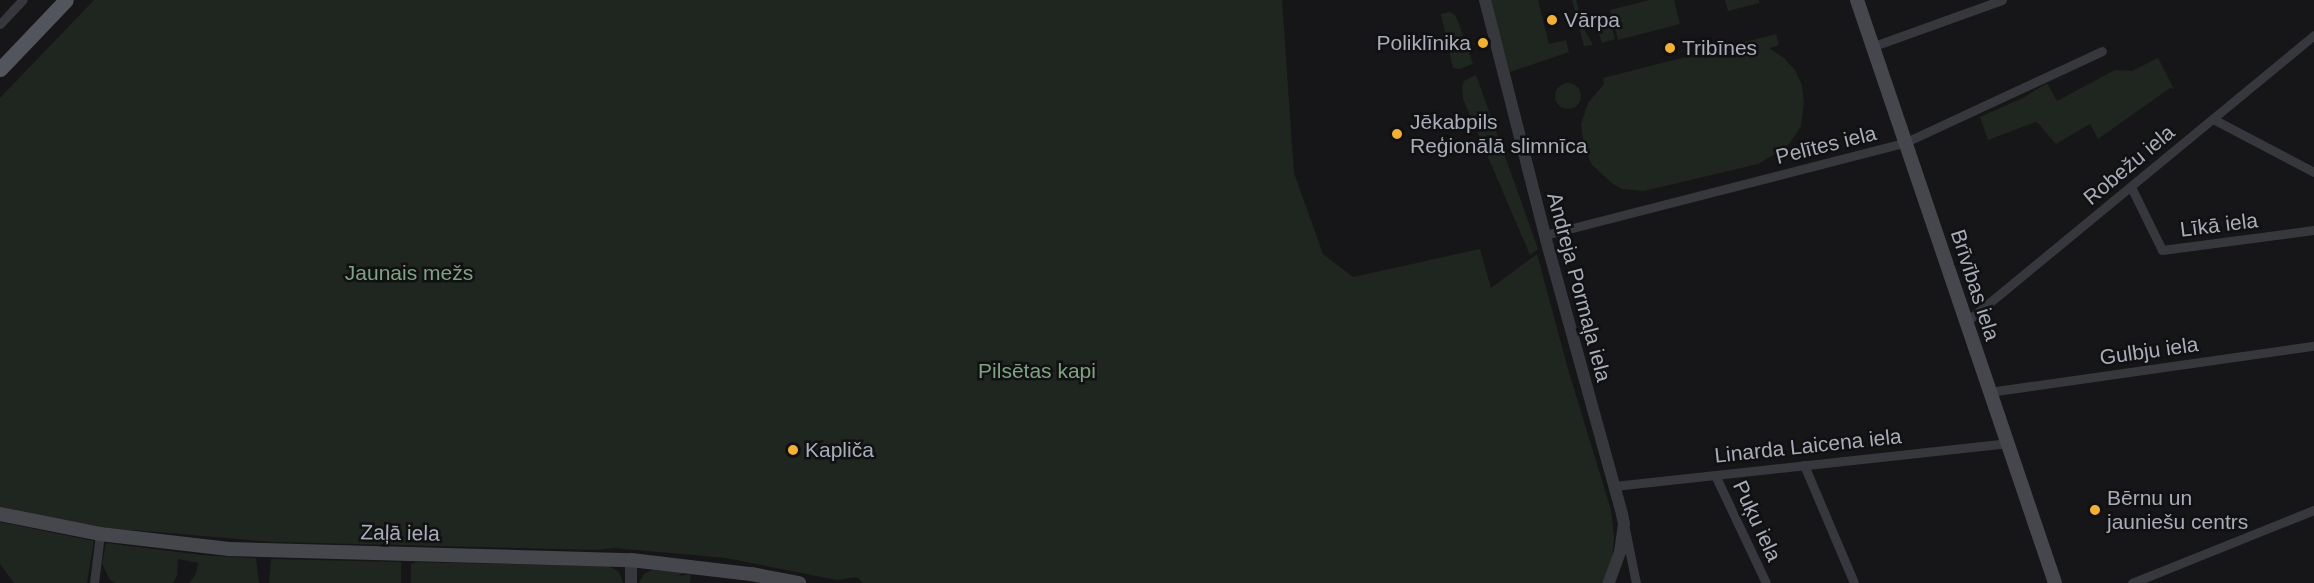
<!DOCTYPE html>
<html>
<head>
<meta charset="utf-8">
<style>
  body { margin:0 }
  #map { position:relative; width:2314px; height:583px; overflow:hidden; background:#161618; font-family:Helvetica,sans-serif }
  div>[style] { position:absolute }
  [style*='--x'] { left:calc(var(--x)*1px); top:calc(var(--y)*1px); width:calc(var(--w)*1px); rotate:calc(var(--a)*1deg) }
  .green>* { inset:0; background:#1e261f }
  .round { border-radius:50% }
  .minor>* { height:9px; margin:-4.5px; padding:0 4.5px; transform-origin:4.5px; border-radius:4.5px; background:#37383d }
  .tertiary>* { height:12px; margin:-6px; padding:0 6px; transform-origin:6px; border-radius:6px; background:#37383d }
  .secondary>* { height:14px; margin:-7px; padding:0 7px; transform-origin:7px; border-radius:7px; background:#45474d }
  .primary>* { height:15px; margin:-7.5px; padding:0 7.5px; transform-origin:7.5px; border-radius:7.5px; background:#53555c }
  .dots>* { width:16px; height:16px; translate:-50% -50%; box-sizing:border-box; border:3px solid #111113; border-radius:50% }
  span { translate:-50% -50%; white-space:nowrap; text-align:center; line-height:1.15; -webkit-text-stroke:5px #111113; paint-order:stroke }
  .poi-label { font-size:21px; color:#a8adb8 }
  .left { translate:0 -50%; text-align:left }
  .right { translate:-100% -50%; text-align:right }
  .street-label { font-size:21px; color:#a8adb8 }
  .park-label { font-size:21px; color:#7fa381 }
</style>
</head>
<body>
<div id="map">
  <div class="green">
    <div style="clip-path:polygon(94px 0,1282px 0,1294px 173px,1323px 254px,1353px 277px,1480px 249px,1491px 288px,1537px 254px,1568px 369px,1611px 510px,1614px 537px,1612px 559px,1603px 583px,863px 583px,857px 577px,837px 580px,726px 558px,614px 548px,596px 550px,273px 542px,108px 528px,0 508px,0 98px)"></div>
    <div style="clip-path:polygon(1490px 0,1538px 0,1549px 44px,1566px 40px,1569px 52px,1510px 72px)"></div>
    <div style="clip-path:polygon(1572px 0,1576px 0,1584px 29px,1593px 45px,1584px 46px)"></div>
    <div style="clip-path:polygon(1650px 0,1674px 0,1680px 24px,1618px 40px,1610px 10px)"></div>
    <div style="clip-path:polygon(1725px 0,1759px 0,1759px 3px,1728px 11px)"></div>
    <div style="clip-path:polygon(1450px 12px,1456px 16px,1473px 64px,1459px 69px,1453px 68px,1441px 14px)"></div>
    <div style="clip-path:polygon(1610px 21px,1615px 39px,1602px 43px,1597px 28px,1602px 24px)"></div>
    <div style="clip-path:polygon(1776px 34px,1779px 45px,1769px 48px,1784px 58px,1795px 70px,1802px 85px,1804px 102px,1801px 126px,1790px 143px,1780px 151px,1758px 164px,1644px 191px,1622px 189px,1613px 184px,1592px 165px,1584px 148px,1581px 124px,1588px 103px,1604px 84px,1603px 78px)"></div>
    <div style="clip-path:polygon(2158px 58px,2174px 89px,2170px 88px,2098px 139px,2090px 124px,2056px 144px,2038px 123px,2035px 122px,1988px 140px,1980px 117px,2023px 98px,2047px 83px,2057px 101px,2115px 70px,2132px 71px)"></div>
    <div style="clip-path:polygon(1476px 75px,1538px 249px,1530px 255px,1463px 99px,1462px 86px,1464px 81px)"></div>
    <div class="round" style="left:1555px;top:83px;width:26px;height:26px"></div>
    <div style="clip-path:polygon(0 522px,94px 541px,87px 583px,14px 583px,0 564px)"></div>
    <div style="clip-path:polygon(106px 543px,202px 555px,256px 558px,259px 583px,189px 583px,196px 574px,198px 563px,178px 559px,177px 576px,173px 583px,115px 583px,110px 580px,102px 564px)"></div>
    <div style="clip-path:polygon(271px 559px,401px 562px,401px 583px,269px 583px)"></div>
    <div style="clip-path:polygon(416px 562px,609px 566px,619px 572px,623px 583px,411px 583px,411px 564px)"></div>
    <div style="clip-path:polygon(652px 570px,683px 572px,679px 576px,691px 574px,690px 583px,639px 583px,644px 574px)"></div>
  </div>
  <div class="minor">
    <div style="--x:0;--y:24;--w:33;--a:-47"></div>
    <div style="--x:1874;--y:46;--w:136;--a:-19.8"></div>
    <div style="--x:2213;--y:119;--w:114;--a:27.7"></div>
    <div style="--x:2131;--y:187;--w:70;--a:63.8"></div>
    <div style="--x:2162;--y:250;--w:153;--a:-7.5"></div>
    <div style="--x:1545;--y:235;--w:373;--a:-14.4"></div>
    <div style="--x:1906;--y:142;--w:216;--a:-24.9"></div>
    <div style="--x:1966;--y:322;--w:451;--a:-39.5"></div>
    <div style="--x:1989;--y:392;--w:328;--a:-8.1"></div>
    <div style="--x:1804;--y:465;--w:128;--a:67"></div>
    <div style="--x:1715;--y:475;--w:119;--a:64.7"></div>
    <div style="--x:1614;--y:486;--w:395;--a:-6.2"></div>
    <div style="--x:1625;--y:529;--w:55;--a:78.5"></div>
    <div style="--x:94;--y:583;--w:49;--a:-83"></div>
    <div style="--x:2132;--y:583;--w:196;--a:-21.9"></div>
  </div>
  <div class="tertiary">
    <div style="--x:1485;--y:0;--w:255;--a:75.7"></div>
    <div style="--x:1548;--y:247;--w:277;--a:74.5"></div>
    <div style="--x:1622;--y:514;--w:10;--a:79"></div>
    <div style="--x:1624;--y:524;--w:28;--a:98"></div>
    <div style="--x:1620;--y:552;--w:33;--a:110"></div>
    <div style="--x:631;--y:583;--w:23;--a:-90"></div>
  </div>
  <div class="secondary">
    <div style="--x:1857;--y:0;--w:616;--a:71.24"></div>
    <div style="--x:0;--y:514;--w:102;--a:11.3"></div>
    <div style="--x:100;--y:534;--w:130;--a:6.6"></div>
    <div style="--x:229;--y:549;--w:402;--a:1.6"></div>
    <div style="--x:631;--y:560;--w:121;--a:6.7"></div>
    <div style="--x:751;--y:574;--w:49;--a:10.6"></div>
  </div>
  <div class="primary">
    <div style="--x:0;--y:69;--w:95;--a:-46.3"></div>
  </div>
  <div class="dots">
    <div style="left:1552px;top:20px;background:#f2b134"></div>
    <div style="left:1483px;top:43px;background:#f2b134"></div>
    <div style="left:1670px;top:48px;background:#f2b134"></div>
    <div style="left:1397px;top:134px;background:#f2b134"></div>
    <div style="left:793px;top:450px;background:#f2b134"></div>
    <div style="left:2095px;top:510px;background:#f2b134"></div>
  </div>
  <div class="poi-label">
    <span class="left" style="left:1564px;top:20px">Vārpa</span>
    <span class="right" style="left:1471px;top:43px">Poliklīnika</span>
    <span class="left" style="left:1682px;top:48px">Tribīnes</span>
    <span class="left" style="left:1410px;top:134px">Jēkabpils<br>Reģionālā slimnīca</span>
    <span class="left" style="left:805px;top:450px">Kapliča</span>
    <span class="left" style="left:2107px;top:510px">Bērnu un<br>jauniešu centrs</span>
  </div>
  <div class="street-label">
    <span style="left:1826px;top:145px;rotate:-14deg">Pelītes iela</span>
    <span style="left:2129px;top:165px;rotate:-40deg">Robežu iela</span>
    <span style="left:2219px;top:225px;rotate:-7deg">Līkā iela</span>
    <span style="left:1975px;top:285px;rotate:72deg">Brīvības iela</span>
    <span style="left:1579px;top:287px;rotate:75deg">Andreja Pormaļa iela</span>
    <span style="left:2149px;top:351px;rotate:-8deg">Gulbju iela</span>
    <span style="left:1808px;top:446px;rotate:-6deg">Linarda Laicena iela</span>
    <span style="left:1757px;top:521px;rotate:65deg">Puķu iela</span>
    <span style="left:400px;top:533px;rotate:1deg">Zaļā iela</span>
  </div>
  <div class="park-label">
    <span style="left:409px;top:273px">Jaunais mežs</span>
    <span style="left:1037px;top:371px">Pilsētas kapi</span>
  </div>
</div>
</body>
</html>
